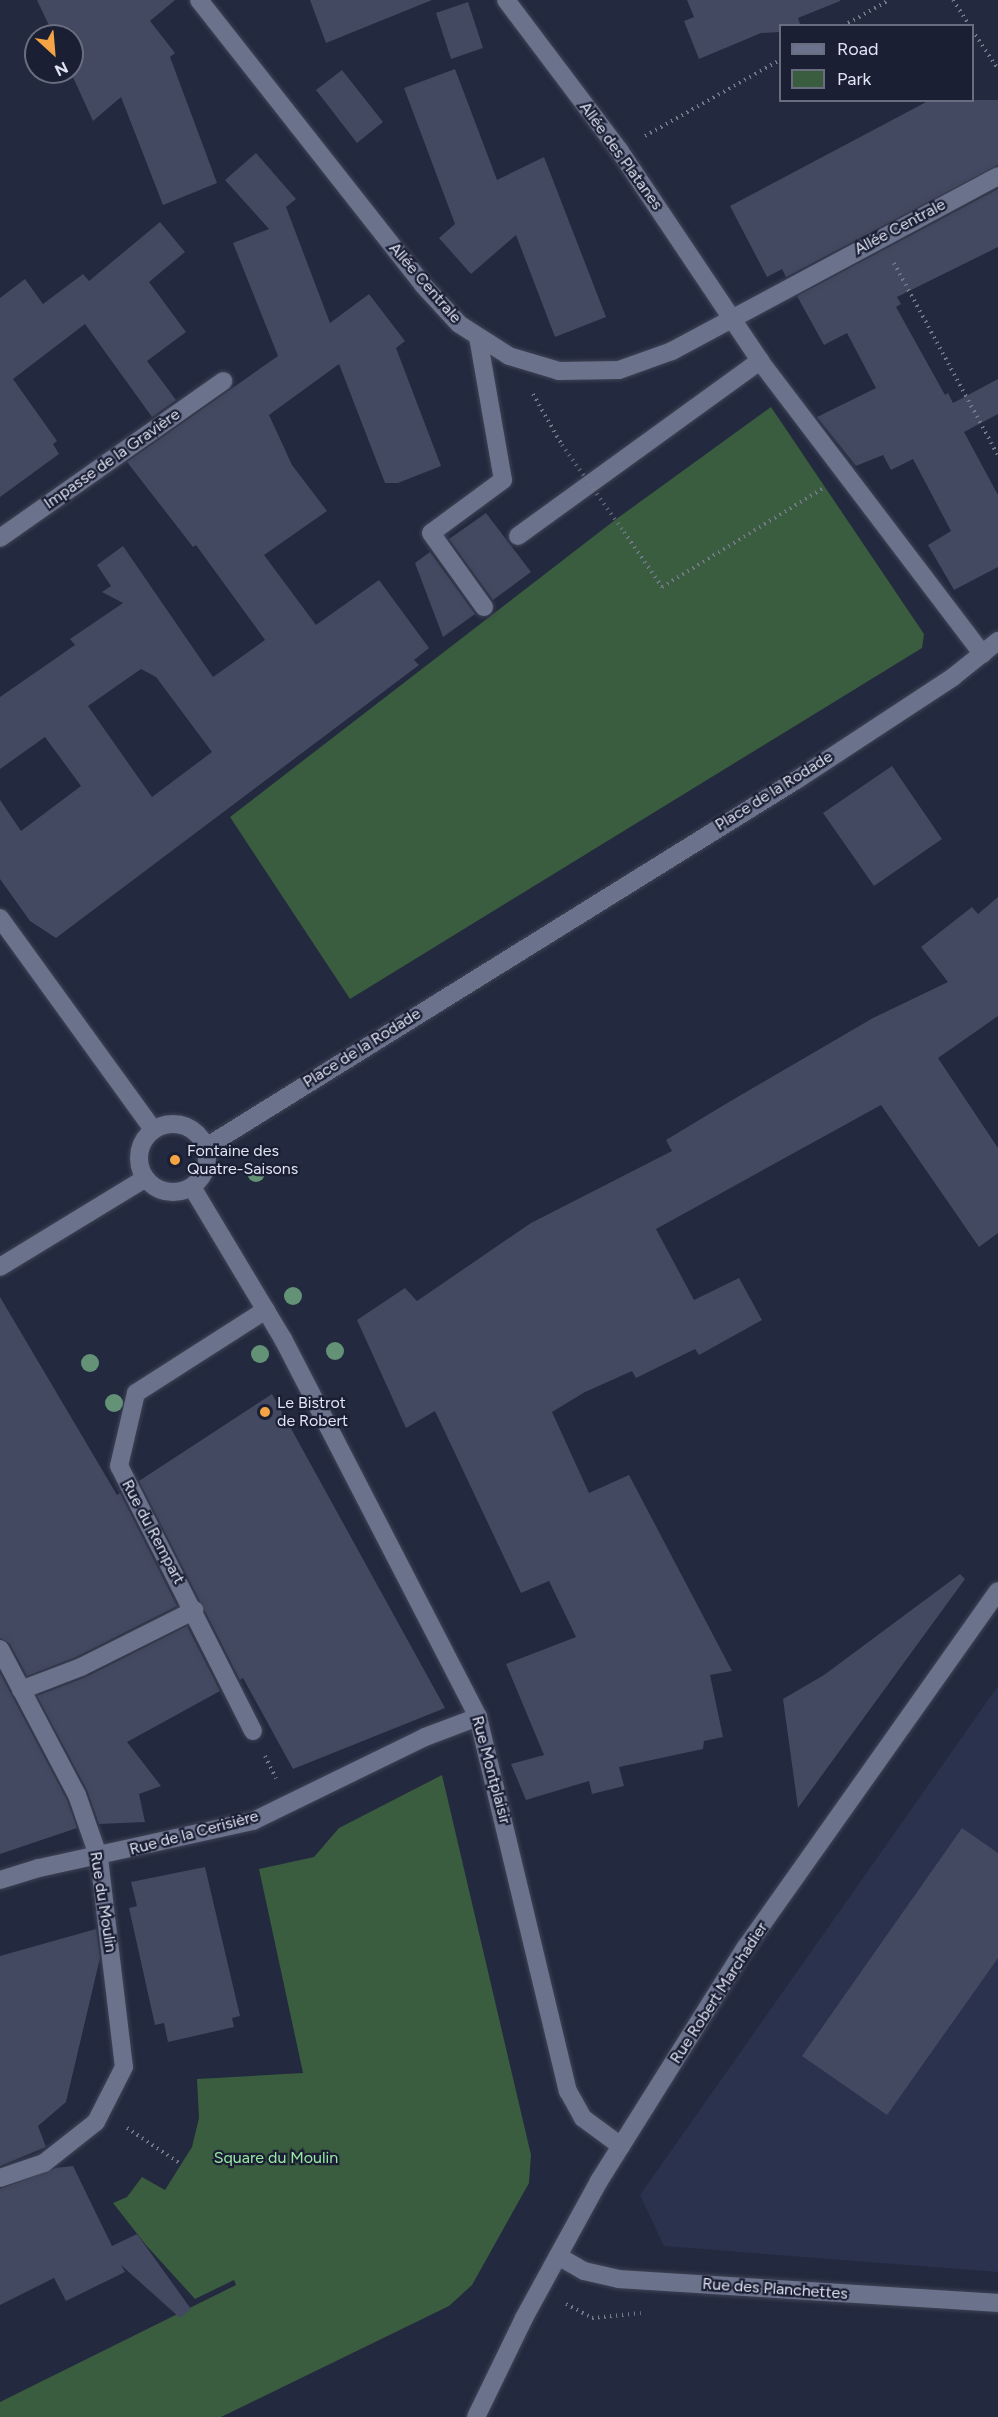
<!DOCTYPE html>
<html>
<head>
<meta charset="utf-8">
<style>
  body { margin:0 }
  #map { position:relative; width:998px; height:2417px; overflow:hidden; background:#23293e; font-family:Figtree,sans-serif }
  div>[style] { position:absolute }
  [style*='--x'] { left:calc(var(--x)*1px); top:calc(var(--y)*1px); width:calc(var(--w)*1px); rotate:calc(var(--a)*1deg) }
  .built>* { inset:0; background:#2b324e }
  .green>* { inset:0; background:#3a5c3f }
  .building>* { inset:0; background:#434961 }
  .path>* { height:4px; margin-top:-2px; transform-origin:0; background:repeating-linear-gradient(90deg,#74798c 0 1.5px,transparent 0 6px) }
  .roads { filter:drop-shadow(0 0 2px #3f4356) drop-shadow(0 0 2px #3f4356) }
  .service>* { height:18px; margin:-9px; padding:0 9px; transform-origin:9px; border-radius:9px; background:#6b728c }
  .minor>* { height:18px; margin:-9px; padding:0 9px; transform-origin:9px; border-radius:9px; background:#6b728c }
  .minor>.ring { margin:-9px; padding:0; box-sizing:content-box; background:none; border:18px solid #6b728c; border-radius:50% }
  .path-bridge>* { height:4px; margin-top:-2px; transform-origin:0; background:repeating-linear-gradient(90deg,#74798c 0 1.5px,transparent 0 6px) }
  .trees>* { width:18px; height:18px; margin:-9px; border-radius:50%; background:#639276 }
  .dots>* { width:16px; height:16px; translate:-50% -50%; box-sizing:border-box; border:3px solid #1a1f34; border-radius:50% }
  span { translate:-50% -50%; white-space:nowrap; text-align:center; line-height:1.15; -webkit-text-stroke:4.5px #1a1f34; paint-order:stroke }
  .street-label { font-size:16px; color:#dfe3f2 }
  .poi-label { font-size:16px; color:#dfe3f2 }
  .left { translate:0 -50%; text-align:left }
  .park-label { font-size:16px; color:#98e8a3 }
  .legend { position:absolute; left:779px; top:24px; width:195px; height:78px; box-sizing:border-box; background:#1a1f34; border:2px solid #696d80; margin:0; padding:8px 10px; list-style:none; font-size:18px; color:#dfe3f2 }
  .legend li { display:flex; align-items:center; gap:12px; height:30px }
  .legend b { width:30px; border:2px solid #696d80 }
  .north { position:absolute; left:24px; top:24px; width:60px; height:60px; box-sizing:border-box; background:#1a1f34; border:2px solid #696d80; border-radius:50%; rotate:154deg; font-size:16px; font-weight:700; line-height:24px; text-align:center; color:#dfe3f2 }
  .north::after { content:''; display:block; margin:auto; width:21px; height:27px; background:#f4a444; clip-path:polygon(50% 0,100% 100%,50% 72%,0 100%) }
</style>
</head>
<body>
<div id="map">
  <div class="built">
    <div style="clip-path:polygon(998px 1686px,998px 2272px,664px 2246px,640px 2195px)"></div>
  </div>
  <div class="green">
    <div style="clip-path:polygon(771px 407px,924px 634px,922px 648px,350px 999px,230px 817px,615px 520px)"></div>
    <div style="clip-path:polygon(442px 1775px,531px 2155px,529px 2183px,472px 2285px,449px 2306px,221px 2417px,0 2417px,0 2402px,236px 2285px,234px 2280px,195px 2299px,146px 2245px,113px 2203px,127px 2197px,142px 2177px,165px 2190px,192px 2147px,199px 2118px,197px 2079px,303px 2073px,259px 1869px,314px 1857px,339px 1828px)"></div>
  </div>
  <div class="building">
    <div style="clip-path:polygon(37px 0,175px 0,150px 21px,175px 53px,170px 57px,217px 183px,163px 205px,121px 97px,93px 121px,72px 75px,72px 36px,54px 36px)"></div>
    <div style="clip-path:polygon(310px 0,432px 0,326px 43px)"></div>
    <div style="clip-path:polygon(687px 0,840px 0,840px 1px,798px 18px,800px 24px,780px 26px,780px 32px,761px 33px,699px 59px,684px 21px,694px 17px)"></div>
    <div style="clip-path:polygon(468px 2px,483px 48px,451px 59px,436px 13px)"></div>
    <div style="clip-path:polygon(455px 69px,497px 180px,544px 157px,606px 317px,555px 337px,516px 235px,471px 274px,439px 238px,455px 224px,404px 88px)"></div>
    <div style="clip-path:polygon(342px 70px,383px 122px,357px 143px,316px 90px)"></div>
    <div style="clip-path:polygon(930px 100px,998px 100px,998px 165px,786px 277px,782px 269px,767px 277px,730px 206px)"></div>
    <div style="clip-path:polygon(evenodd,256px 153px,296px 199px,286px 207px,330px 323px,369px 294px,405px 341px,396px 348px,441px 466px,398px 483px,385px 483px,339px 364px,269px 415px,292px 465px,327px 511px,264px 555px,316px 625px,379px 580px,429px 648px,414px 660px,419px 665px,56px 938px,30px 921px,0 879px,0 800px,21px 831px,81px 786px,45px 737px,0 769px,0 697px,75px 645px,70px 639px,123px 603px,102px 592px,111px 586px,97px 565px,123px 546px,213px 677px,265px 640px,196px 545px,193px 547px,127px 462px,278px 356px,233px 243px,269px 229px,225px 180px,256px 153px,141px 669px,156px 677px,212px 752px,152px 797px,88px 706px,141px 669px)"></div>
    <div style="clip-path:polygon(998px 189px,998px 247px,897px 297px,901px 304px,896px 307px,945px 395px,948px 393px,953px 403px,998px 379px,998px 414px,964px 432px,998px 495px,998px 567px,954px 590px,928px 545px,951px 531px,913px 459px,891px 470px,883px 455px,856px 466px,817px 417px,876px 388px,847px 333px,824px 345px,797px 296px)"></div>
    <div style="clip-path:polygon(160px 222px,185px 252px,149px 282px,186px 332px,147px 361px,176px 400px,152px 417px,85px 324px,13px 379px,57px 441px,53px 444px,59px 454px,0 497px,0 298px,25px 279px,43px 304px,83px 274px,89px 281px)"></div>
    <div style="clip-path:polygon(486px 513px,531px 572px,493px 600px,449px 539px)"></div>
    <div style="clip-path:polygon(430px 552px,475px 614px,443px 637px,415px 563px)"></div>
    <div style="clip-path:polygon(892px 766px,942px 839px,874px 886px,823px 813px)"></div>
    <div style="clip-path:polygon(998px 897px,998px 1016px,938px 1058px,998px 1148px,998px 1233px,979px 1247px,881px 1105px,656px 1229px,694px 1300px,739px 1278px,762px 1320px,699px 1355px,695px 1349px,636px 1378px,632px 1371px,585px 1392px,552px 1412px,589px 1493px,629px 1475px,732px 1671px,710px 1675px,723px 1737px,704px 1741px,703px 1749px,619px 1767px,624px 1786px,592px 1794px,589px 1781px,526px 1800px,511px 1764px,544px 1755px,506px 1664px,576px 1637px,549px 1581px,521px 1593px,435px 1411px,406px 1428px,357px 1320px,405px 1288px,417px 1301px,531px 1223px,672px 1151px,666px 1140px,729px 1102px,873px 1018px,948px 982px,921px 947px,972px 907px,978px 914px)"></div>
    <div style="clip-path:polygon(0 1297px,117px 1495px,120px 1493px,177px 1606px,76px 1657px,27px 1676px,10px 1644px,0 1638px)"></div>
    <div style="clip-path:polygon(272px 1394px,445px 1708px,293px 1769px,243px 1678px,240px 1680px,139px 1481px)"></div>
    <div style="clip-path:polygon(960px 1574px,965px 1579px,798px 1808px,783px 1699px,824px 1675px)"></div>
    <div style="clip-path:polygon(187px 1626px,220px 1691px,127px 1742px,161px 1786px,139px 1794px,145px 1822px,99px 1824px,87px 1790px,37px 1696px,86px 1677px)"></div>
    <div style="clip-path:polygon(0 1673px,67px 1800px,77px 1828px,0 1854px)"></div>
    <div style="clip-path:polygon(962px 1828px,998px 1853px,998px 1958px,887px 2115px,802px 2056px)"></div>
    <div style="clip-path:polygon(205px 1867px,240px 2016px,232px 2018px,234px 2027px,168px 2042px,164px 2023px,155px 2025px,129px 1908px,137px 1906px,131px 1882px)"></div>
    <div style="clip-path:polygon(96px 1929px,100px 1958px,66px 2102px,38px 2126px,46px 2147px,0 2166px,0 1956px)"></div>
    <div style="clip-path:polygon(73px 2166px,112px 2246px,137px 2234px,191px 2309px,180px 2318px,121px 2265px,125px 2272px,66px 2301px,54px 2278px,0 2305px,0 2189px,55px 2168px)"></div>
  </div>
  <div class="path">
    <div style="--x:953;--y:0;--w:31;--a:57"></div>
    <div style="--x:843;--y:26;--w:53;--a:-29.5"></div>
    <div style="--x:972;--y:30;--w:47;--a:56.3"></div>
    <div style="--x:645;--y:136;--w:155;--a:-29.4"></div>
    <div style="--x:894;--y:263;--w:218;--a:61.6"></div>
    <div style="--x:533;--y:394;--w:59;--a:60.4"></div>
    <div style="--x:624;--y:532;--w:67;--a:55.4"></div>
    <div style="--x:662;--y:587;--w:188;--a:-31.5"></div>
    <div style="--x:265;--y:1756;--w:25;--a:64"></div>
    <div style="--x:127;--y:2128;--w:65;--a:33.7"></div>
    <div style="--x:566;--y:2304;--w:30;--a:28"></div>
    <div style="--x:592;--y:2318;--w:49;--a:-5.8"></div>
  </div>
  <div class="roads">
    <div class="service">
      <div style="--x:478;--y:337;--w:145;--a:80.1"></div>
      <div style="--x:503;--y:480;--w:89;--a:143.6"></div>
      <div style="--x:431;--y:533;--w:91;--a:54.4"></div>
      <div style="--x:518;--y:536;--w:299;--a:-35.9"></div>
    </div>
    <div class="minor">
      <div style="--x:199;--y:0;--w:362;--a:51.8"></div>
      <div style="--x:423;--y:285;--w:53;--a:47.3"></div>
      <div style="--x:459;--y:324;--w:59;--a:32.6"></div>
      <div style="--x:509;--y:356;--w:52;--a:16.7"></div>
      <div style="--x:559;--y:371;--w:60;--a:-1"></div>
      <div style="--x:619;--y:370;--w:56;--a:-19.7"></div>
      <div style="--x:672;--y:351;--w:370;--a:-28.2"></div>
      <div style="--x:506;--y:0;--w:188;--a:53"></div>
      <div style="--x:619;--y:150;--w:254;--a:56.2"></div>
      <div style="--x:760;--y:361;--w:368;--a:52.8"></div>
      <div style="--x:0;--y:538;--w:273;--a:-35.1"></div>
      <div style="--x:0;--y:918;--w:261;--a:54.1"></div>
      <div class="ring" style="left:139px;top:1124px;width:50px;height:50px"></div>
      <div style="--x:206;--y:1147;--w:697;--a:-31.87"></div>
      <div style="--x:798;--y:779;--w:186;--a:-33.3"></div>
      <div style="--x:953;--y:677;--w:58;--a:-38.7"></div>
      <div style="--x:192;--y:1187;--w:177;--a:59.1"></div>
      <div style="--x:283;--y:1339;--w:425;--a:62.7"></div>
      <div style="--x:478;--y:1717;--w:385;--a:76.5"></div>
      <div style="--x:568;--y:2091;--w:31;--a:61"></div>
      <div style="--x:583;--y:2118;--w:47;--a:36.4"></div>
      <div style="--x:0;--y:1267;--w:169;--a:-31.4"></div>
      <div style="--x:0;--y:1649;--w:165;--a:62.2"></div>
      <div style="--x:77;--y:1795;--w:67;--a:70.8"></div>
      <div style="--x:99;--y:1858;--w:210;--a:83.2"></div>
      <div style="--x:124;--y:2067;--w:62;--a:117"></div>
      <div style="--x:96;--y:2122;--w:66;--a:141.7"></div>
      <div style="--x:44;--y:2163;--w:46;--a:161.2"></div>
      <div style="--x:21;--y:1690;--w:64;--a:-21"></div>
      <div style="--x:81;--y:1667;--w:127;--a:-26.6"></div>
      <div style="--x:253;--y:1731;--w:297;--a:-116.8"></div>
      <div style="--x:119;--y:1466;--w:75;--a:-76.9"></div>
      <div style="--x:136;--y:1393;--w:154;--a:-32.6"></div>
      <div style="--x:0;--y:1880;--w:41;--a:-17.1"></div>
      <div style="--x:39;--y:1868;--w:219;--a:-12.4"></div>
      <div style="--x:253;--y:1821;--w:191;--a:-26"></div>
      <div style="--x:425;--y:1737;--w:57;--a:-20.7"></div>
      <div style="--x:558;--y:2256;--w:30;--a:30"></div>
      <div style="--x:584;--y:2271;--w:36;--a:13"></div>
      <div style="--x:619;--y:2279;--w:380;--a:3.6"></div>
      <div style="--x:476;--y:2417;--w:110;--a:-64.1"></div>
      <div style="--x:524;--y:2318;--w:156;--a:-61.3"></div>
      <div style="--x:599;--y:2181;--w:276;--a:-57.9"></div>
      <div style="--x:746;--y:1947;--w:436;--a:-54.7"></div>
    </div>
  </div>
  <div class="path-bridge">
    <div style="--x:562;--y:445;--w:107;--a:54.5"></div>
  </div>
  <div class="trees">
    <div style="left:256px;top:1173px"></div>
    <div style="left:293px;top:1296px"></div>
    <div style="left:335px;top:1351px"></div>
    <div style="left:260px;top:1354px"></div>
    <div style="left:90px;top:1363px"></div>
    <div style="left:114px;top:1403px"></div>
  </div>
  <div class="dots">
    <div style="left:175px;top:1160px;background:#f4a444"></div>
    <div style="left:265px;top:1412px;background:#f4a444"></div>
  </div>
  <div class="street-label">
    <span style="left:621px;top:156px;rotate:54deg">Allée des Platanes</span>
    <span style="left:900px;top:227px;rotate:-28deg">Allée Centrale</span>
    <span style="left:425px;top:283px;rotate:49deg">Allée Centrale</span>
    <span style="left:112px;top:459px;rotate:-35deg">Impasse de la Gravière</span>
    <span style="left:774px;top:791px;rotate:-32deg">Place de la Rodade</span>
    <span style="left:362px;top:1048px;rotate:-32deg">Place de la Rodade</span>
    <span style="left:153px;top:1532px;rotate:62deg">Rue du Rempart</span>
    <span style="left:491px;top:1770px;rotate:75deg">Rue Montplaisir</span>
    <span style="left:194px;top:1833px;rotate:-15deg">Rue de la Cerisière</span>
    <span style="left:103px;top:1902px;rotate:81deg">Rue du Moulin</span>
    <span style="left:719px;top:1993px;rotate:-57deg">Rue Robert Marchadier</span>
    <span style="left:775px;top:2289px;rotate:4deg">Rue des Planchettes</span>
  </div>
  <div class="poi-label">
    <span class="left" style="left:187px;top:1160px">Fontaine des<br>Quatre-Saisons</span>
    <span class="left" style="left:277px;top:1412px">Le Bistrot<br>de Robert</span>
  </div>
  <div class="park-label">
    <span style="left:276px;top:2158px">Square du Moulin</span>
  </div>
  <ul class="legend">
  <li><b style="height:8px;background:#6b728c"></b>Road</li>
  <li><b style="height:16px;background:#3a5c3f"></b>Park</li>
  </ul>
  <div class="north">N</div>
</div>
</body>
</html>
